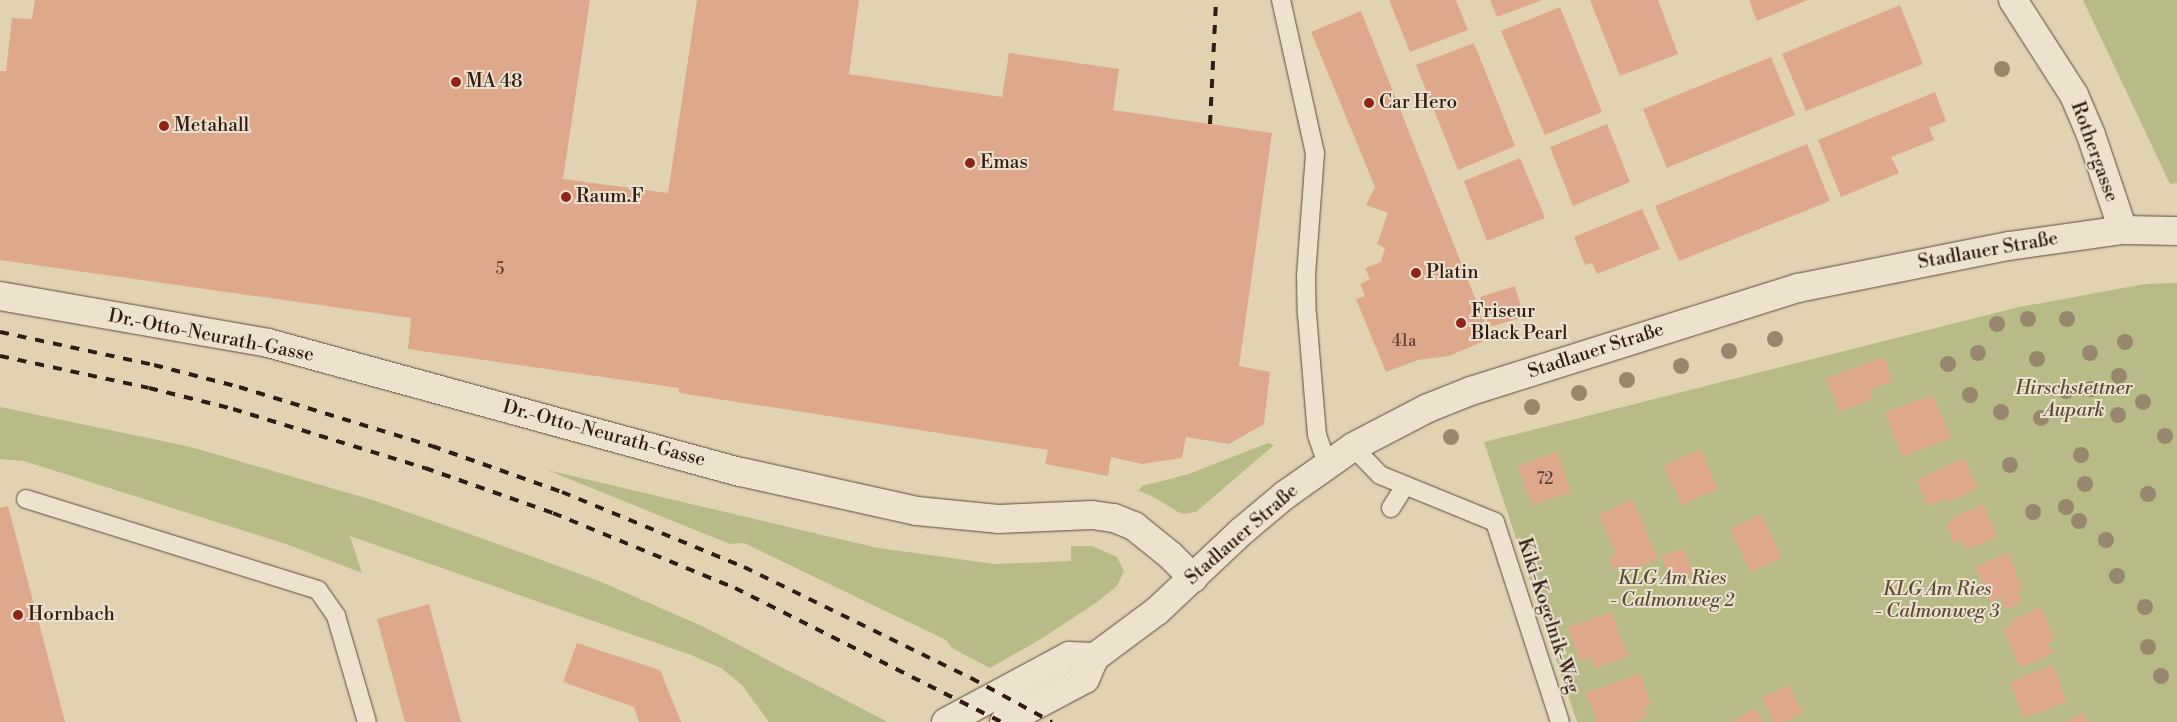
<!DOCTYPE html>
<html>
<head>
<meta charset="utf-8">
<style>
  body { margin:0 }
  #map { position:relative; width:2177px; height:722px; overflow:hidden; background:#e1d3b2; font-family:"Libre Bodoni",serif }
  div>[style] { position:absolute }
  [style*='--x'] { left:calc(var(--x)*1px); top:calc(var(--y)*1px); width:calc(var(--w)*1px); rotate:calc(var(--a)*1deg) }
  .green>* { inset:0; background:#b8bb88 }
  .building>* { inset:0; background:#dea88d }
  .roads { filter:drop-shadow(0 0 1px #5e4939) drop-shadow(0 0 1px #5e4939) }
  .service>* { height:18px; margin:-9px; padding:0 9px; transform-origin:9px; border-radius:9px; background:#ece2cd }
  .minor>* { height:28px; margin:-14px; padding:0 14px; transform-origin:14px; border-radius:14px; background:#ece2cd }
  .secondary>* { height:28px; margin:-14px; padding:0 14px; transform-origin:14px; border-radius:14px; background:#ece2cd }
  .rail>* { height:4px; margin-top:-2px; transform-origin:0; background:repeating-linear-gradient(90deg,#331b11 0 9px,transparent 0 18px) }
  .trees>* { width:16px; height:16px; margin:-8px; border-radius:50%; background:#97886d }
  .dots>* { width:14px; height:14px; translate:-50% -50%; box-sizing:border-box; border:2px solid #ece2cd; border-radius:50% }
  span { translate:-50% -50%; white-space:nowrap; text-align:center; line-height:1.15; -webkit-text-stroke:4px #ece2cd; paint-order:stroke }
  .number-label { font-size:16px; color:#5e3e30 }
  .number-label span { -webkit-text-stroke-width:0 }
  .poi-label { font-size:19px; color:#331b11 }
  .left { translate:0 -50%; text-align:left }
  .street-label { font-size:19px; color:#331b11 }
  .park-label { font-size:19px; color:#5b4b35; font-style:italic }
</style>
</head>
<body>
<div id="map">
  <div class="green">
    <div style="clip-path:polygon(2083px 0,2177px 0,2177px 183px,2170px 184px)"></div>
    <div style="clip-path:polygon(2177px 283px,2177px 722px,1577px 722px,1484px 442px,2019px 307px,2145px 284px)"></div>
    <div style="clip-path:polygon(0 407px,191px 447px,376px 501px,492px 542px,599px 581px,704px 627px,888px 722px,769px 722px,742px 685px,721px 668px,691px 655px,350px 536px,362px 573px,289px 545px,24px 461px,0 459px)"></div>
    <div style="clip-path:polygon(1268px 443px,1274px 445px,1196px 512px,1184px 514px,1178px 512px,1154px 497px,1139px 491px,1142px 486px,1189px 474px)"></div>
    <div style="clip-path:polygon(547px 470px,878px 548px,995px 564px,1071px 561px,1071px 546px,1092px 546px,1117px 557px,1124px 571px,1117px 586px,1097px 602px,1041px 639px,990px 668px,952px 648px,946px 640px,744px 543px,730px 544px)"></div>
  </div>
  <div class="building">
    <div style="clip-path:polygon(35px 0,590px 0,563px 179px,668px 193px,697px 0,859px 0,849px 74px,1002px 97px,1009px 53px,1119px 69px,1113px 110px,1272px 133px,1239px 366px,1270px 372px,1264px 424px,1229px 444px,1186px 437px,1182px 458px,1142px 464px,1111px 457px,1108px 476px,1045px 464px,1048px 450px,679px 393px,679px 388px,408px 349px,411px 318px,0 260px,0 71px,6px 71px,12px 18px,32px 19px)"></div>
    <div style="clip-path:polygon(1389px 0,1456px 0,1468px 30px,1410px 52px)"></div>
    <div style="clip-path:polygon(1490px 0,1542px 0,1497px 17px)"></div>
    <div style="clip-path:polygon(1590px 0,1658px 0,1678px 54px,1620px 76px)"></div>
    <div style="clip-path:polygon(1749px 0,1808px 0,1757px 21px)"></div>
    <div style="clip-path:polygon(1900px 5px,1923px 64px,1806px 111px,1782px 54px)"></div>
    <div style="clip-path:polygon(1560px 7px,1602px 112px,1545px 135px,1501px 31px)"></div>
    <div style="clip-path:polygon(1361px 11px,1491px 338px,1449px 356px,1418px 360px,1386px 372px,1356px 299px,1365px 296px,1360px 284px,1370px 279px,1365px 268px,1381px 262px,1385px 248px,1377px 244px,1388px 213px,1366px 205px,1375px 187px,1311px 32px)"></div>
    <div style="clip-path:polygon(1474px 43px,1515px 146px,1458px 170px,1416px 65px)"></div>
    <div style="clip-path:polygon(1771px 57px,1795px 115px,1667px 168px,1643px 109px)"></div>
    <div style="clip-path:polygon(1935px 92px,1946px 121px,1929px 128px,1934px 140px,1891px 157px,1899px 173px,1841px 197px,1818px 140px)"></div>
    <div style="clip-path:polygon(1607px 124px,1630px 182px,1573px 206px,1550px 147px)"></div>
    <div style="clip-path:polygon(1807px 144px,1830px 201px,1679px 261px,1655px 206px)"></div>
    <div style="clip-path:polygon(1520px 158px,1545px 218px,1487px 241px,1464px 181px)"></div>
    <div style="clip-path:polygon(1642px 209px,1660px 249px,1597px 274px,1592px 263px,1585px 265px,1574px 237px)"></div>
    <div style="clip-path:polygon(1515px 286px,1524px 317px,1489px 327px,1480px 297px)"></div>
    <div style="clip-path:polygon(1884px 357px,1893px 381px,1869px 390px,1872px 400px,1839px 412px,1826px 378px)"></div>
    <div style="clip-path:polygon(1933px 395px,1951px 438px,1902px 457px,1885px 412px)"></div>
    <div style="clip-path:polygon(1700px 449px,1718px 489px,1682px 505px,1664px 465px)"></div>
    <div style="clip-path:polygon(1557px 452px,1571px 492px,1532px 505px,1518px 466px)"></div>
    <div style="clip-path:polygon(1964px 458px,1978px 489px,1949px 502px,1947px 499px,1928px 506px,1917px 480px)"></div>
    <div style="clip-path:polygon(1632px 499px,1658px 558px,1625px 574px,1621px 567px,1613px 569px,1609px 557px,1616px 553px,1599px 515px)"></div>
    <div style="clip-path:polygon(1984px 504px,1997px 537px,1966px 550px,1962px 540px,1954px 543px,1946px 523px,1955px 519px,1954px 517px)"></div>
    <div style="clip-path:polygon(8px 506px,65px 722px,0 722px,0 508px)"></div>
    <div style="clip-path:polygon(1761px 514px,1782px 558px,1751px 572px,1730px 529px)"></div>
    <div style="clip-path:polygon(1684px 548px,1692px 573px,1670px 581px,1662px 556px)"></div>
    <div style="clip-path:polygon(2008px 553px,2023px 589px,2018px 592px,2022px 602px,2006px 609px,2001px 597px,1990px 602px,1975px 567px)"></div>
    <div style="clip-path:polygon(429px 604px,461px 722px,405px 722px,377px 619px)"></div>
    <div style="clip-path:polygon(2041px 607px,2055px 639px,2048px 643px,2053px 653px,2020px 668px,2003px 629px,2012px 625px,2010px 621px)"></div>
    <div style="clip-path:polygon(1612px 612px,1628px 657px,1595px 668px,1591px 657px,1579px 661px,1568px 627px)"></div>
    <div style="clip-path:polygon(577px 643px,660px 670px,681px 722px,639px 722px,634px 707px,563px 682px)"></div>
    <div style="clip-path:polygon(2053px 665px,2067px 702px,2024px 718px,2010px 682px)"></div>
    <div style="clip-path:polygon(1640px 673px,1651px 704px,1644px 709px,1647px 717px,1633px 722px,1597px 722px,1586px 693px)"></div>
    <div style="clip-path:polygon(1789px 685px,1803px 714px,1784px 722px,1773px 722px,1762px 697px)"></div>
    <div style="clip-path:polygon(1756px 708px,1763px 722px,1734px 722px,1733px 720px)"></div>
    <div style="clip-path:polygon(2084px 713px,2088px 722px,2064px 722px)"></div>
  </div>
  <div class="roads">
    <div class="service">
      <div style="--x:1281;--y:0;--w:157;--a:77.5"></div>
      <div style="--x:1315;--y:153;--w:122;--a:94.2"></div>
      <div style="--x:1306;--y:275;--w:39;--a:89"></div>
      <div style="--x:1307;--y:314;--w:121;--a:85.3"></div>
      <div style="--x:1317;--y:435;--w:31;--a:71"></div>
      <div style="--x:1353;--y:447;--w:39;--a:46"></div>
      <div style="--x:1380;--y:475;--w:124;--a:22.2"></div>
      <div style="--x:1495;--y:522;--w:210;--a:72"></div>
      <div style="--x:26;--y:499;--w:306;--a:17.3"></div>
      <div style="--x:318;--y:590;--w:32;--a:55"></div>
      <div style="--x:336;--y:616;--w:110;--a:73.7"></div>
      <div style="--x:1391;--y:508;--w:26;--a:-58"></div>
    </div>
    <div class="minor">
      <div style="--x:2013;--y:0;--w:113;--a:57.3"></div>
      <div style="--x:2074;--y:95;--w:43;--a:67"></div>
      <div style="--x:2091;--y:135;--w:100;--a:71.4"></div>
      <div style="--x:0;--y:296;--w:272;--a:9.9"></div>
      <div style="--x:268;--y:343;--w:490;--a:15.3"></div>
      <div style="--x:741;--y:472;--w:180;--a:12.5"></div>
      <div style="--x:917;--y:511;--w:81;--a:5.6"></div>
      <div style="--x:998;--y:519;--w:94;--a:-2.4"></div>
      <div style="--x:1092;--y:515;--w:22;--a:8"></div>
      <div style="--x:1114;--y:518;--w:22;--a:22"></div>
      <div style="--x:1134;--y:526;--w:46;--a:38.9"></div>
      <div style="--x:1170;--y:555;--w:33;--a:45"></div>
    </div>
    <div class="secondary">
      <div style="--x:946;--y:722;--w:140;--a:-28.2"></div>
      <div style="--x:1069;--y:656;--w:26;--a:2"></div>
      <div style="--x:1004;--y:722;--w:92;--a:-28"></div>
      <div style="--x:1085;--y:679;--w:24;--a:-66"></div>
      <div style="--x:1095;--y:657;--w:77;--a:-36.6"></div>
      <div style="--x:1157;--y:611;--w:117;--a:-43.3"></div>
      <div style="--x:1242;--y:531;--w:56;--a:-39.9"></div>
      <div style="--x:1285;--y:495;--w:83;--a:-35.2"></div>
      <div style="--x:1353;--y:447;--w:85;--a:-27.5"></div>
      <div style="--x:1428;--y:408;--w:46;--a:-21.6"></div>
      <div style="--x:1471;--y:391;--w:343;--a:-17.5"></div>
      <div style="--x:1798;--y:288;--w:215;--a:-11.3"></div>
      <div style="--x:2009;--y:246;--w:115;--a:-8"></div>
      <div style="--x:2123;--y:230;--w:54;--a:1.1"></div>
    </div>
  </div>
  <div class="rail">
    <div style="--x:1210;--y:124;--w:124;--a:-87.2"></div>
    <div style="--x:0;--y:332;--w:157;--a:12.1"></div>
    <div style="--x:154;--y:365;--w:88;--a:14.5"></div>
    <div style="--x:239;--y:387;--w:202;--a:17"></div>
    <div style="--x:432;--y:446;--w:138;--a:19.5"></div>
    <div style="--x:562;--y:492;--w:197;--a:22.4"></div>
    <div style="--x:744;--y:567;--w:253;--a:26.1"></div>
    <div style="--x:971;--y:678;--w:92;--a:28.5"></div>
    <div style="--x:0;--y:356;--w:152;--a:12.1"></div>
    <div style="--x:149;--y:388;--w:87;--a:14"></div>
    <div style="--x:233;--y:409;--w:201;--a:17.1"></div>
    <div style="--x:425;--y:468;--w:136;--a:19.4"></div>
    <div style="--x:553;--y:513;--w:197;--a:22.4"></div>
    <div style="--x:735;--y:588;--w:298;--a:26.7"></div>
  </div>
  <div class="trees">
    <div style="left:2002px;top:69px"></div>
    <div style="left:2028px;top:319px"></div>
    <div style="left:2067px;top:319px"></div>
    <div style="left:1997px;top:324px"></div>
    <div style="left:1775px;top:339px"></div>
    <div style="left:2125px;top:342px"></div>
    <div style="left:1729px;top:351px"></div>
    <div style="left:1978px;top:353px"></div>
    <div style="left:2090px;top:353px"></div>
    <div style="left:2037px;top:359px"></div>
    <div style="left:1948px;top:364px"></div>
    <div style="left:1681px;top:366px"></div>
    <div style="left:2119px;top:376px"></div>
    <div style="left:1627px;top:380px"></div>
    <div style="left:2091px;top:389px"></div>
    <div style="left:2066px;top:391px"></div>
    <div style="left:1579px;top:393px"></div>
    <div style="left:1970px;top:395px"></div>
    <div style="left:2143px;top:402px"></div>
    <div style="left:1532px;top:407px"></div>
    <div style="left:2001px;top:412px"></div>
    <div style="left:2118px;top:415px"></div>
    <div style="left:2041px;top:418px"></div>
    <div style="left:2165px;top:436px"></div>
    <div style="left:1451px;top:437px"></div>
    <div style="left:2081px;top:455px"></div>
    <div style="left:2010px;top:465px"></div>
    <div style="left:2085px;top:484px"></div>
    <div style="left:2148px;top:494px"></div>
    <div style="left:2066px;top:507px"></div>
    <div style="left:2033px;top:512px"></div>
    <div style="left:2079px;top:521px"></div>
    <div style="left:2106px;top:540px"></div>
    <div style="left:2117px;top:576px"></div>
    <div style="left:2145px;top:607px"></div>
    <div style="left:2148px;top:647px"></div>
    <div style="left:2161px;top:676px"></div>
  </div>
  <div class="dots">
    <div style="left:456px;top:82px;background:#8f2418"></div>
    <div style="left:1369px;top:103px;background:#8f2418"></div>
    <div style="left:164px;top:126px;background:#8f2418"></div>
    <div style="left:970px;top:163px;background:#8f2418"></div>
    <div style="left:566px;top:197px;background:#8f2418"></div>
    <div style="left:1416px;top:273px;background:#8f2418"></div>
    <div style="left:1461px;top:323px;background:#8f2418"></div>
    <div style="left:18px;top:615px;background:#8f2418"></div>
  </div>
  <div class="number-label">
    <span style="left:500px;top:269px">5</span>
    <span style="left:1404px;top:341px">41a</span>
    <span style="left:1545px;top:479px">72</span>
  </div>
  <div class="poi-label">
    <span class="left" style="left:466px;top:82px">MA 48</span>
    <span class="left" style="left:1379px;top:103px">Car Hero</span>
    <span class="left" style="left:174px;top:126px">Metahall</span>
    <span class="left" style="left:980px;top:163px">Emas</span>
    <span class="left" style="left:576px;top:197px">Raum.F</span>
    <span class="left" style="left:1426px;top:273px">Platin</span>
    <span class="left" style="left:1471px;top:323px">Friseur<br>Black Pearl</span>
    <span class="left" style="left:28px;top:615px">Hornbach</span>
  </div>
  <div class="street-label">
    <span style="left:2094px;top:152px;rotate:70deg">Rothergasse</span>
    <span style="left:1988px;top:251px;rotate:-10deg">Stadlauer Straße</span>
    <span style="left:211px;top:336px;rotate:11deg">Dr.-Otto-Neurath-Gasse</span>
    <span style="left:1596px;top:351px;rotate:-18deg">Stadlauer Straße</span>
    <span style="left:604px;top:434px;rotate:15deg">Dr.-Otto-Neurath-Gasse</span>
    <span style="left:1242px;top:535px;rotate:-41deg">Stadlauer Straße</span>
    <span style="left:1548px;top:616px;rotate:72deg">Kiki-Kogelnik-Weg</span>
  </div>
  <div class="park-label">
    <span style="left:2074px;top:400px">Hirschstettner<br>Aupark</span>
    <span style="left:1672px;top:590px">KLG Am Ries<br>- Calmonweg 2</span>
    <span style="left:1937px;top:601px">KLG Am Ries<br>- Calmonweg 3</span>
  </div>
</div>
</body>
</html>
